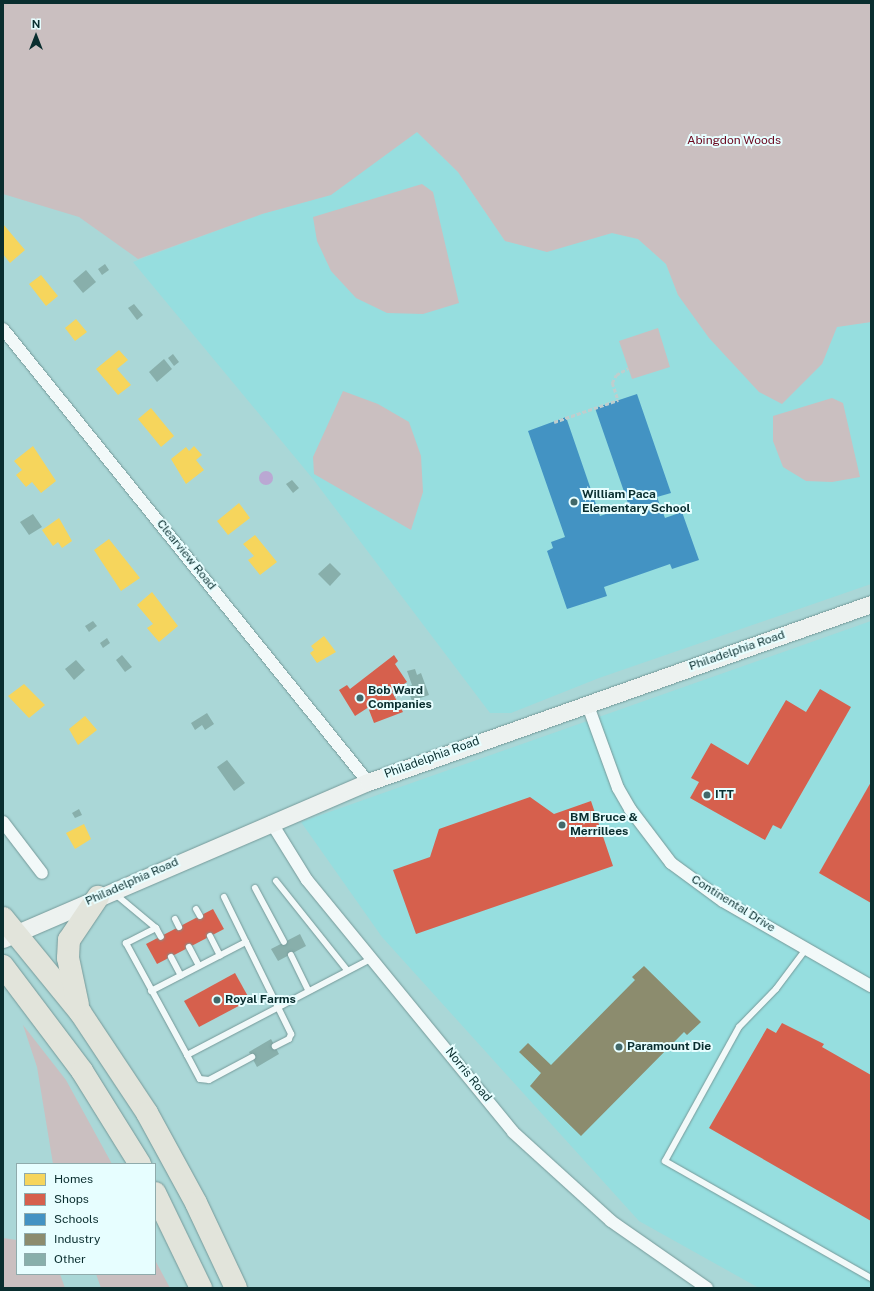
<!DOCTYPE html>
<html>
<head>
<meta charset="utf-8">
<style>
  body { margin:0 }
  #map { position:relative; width:874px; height:1291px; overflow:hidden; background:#aad7d7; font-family:"Public Sans",sans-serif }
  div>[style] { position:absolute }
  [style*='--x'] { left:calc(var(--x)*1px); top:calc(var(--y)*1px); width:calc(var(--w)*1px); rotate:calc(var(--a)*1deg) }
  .built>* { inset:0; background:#96dedf }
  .green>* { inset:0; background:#cabfc0 }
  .water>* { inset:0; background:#baa8d3 }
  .round { border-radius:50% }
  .homes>* { inset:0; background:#f6d55c }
  .shops>* { inset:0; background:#d6604d }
  .schools>* { inset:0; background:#4393c3 }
  .industry>* { inset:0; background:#8c8c6e }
  .building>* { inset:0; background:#88afab }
  .path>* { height:2.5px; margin-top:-1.25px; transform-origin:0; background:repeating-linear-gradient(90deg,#bfcece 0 4px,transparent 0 6px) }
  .roads { filter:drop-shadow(0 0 1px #759999) drop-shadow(0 0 1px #759999) }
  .lane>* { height:6px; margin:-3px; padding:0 3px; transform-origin:3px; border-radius:3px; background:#f2f9f9 }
  .street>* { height:12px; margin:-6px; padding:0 6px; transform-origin:6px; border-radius:6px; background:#f2f9f9 }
  .secondary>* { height:17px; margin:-8.5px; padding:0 8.5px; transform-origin:8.5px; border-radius:8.5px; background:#edf2f0 }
  .highway>* { height:22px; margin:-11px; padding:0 11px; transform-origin:11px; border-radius:11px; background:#e2e4db }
  .dots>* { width:11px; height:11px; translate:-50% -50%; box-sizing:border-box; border:2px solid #e7feff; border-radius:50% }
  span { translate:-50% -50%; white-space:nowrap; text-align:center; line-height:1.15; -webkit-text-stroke:4px #e7feff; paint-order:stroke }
  .park-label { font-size:12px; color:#6b071e }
  .poi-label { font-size:12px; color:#0a2e2f; font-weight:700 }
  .left { translate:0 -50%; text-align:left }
  .street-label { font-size:12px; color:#0a2e2f }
  .frame { position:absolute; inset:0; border:4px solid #0a2e2f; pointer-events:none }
  .legend { position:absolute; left:16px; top:1163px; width:140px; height:112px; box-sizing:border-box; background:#e7feff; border:1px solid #8fabac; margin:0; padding:5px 7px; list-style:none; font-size:12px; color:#0a2e2f }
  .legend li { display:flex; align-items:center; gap:8px; height:20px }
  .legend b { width:20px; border:1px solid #8fabac }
  .north { position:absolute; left:16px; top:16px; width:40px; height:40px; -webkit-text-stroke:3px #e7feff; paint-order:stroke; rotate:0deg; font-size:11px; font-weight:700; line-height:16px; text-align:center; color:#0a2e2f }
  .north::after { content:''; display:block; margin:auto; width:14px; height:18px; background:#0a2e2f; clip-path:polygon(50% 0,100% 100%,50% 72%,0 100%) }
</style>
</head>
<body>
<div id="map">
  <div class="built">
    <div style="clip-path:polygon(417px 132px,458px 172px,505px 241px,547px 251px,612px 233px,638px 239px,666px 264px,678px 295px,822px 364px,836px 327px,871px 322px,871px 584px,599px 678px,511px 713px,490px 713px,313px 479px,133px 262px,262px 214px,330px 195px)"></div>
    <div style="clip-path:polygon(871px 621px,871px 1288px,759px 1288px,639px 1221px,382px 937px,301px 822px)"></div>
  </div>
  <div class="green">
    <div style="clip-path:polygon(3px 3px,871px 3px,871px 322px,837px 327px,822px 364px,782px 404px,759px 392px,709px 338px,678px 295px,666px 264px,638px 239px,612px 233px,547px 252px,505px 241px,458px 172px,417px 132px,331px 195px,262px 214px,138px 259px,79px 217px,3px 194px)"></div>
    <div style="clip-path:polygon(422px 184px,433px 192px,459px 303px,423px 314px,387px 313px,356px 298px,331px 271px,317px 241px,313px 217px)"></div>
    <div style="clip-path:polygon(658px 328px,670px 367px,632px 379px,619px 341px)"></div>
    <div style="clip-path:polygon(343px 391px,378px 404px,409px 422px,421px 456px,423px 492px,411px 530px,314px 474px,313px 457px)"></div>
    <div style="clip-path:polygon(832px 398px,843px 403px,860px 477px,832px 482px,806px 481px,783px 467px,773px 441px,773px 416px)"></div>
    <div style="clip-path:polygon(23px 1025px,66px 1080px,112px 1164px,53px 1164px,37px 1067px)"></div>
    <div style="clip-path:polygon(3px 1238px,17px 1240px,17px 1274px,60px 1274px,65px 1288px,3px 1288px)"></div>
    <div style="clip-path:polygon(155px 1260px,170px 1288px,101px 1288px,96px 1274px,155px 1274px)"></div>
  </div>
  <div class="water">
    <div class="round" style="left:259px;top:471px;width:14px;height:14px"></div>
  </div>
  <div class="homes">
    <div style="clip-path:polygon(3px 224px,25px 250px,10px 263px,3px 254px)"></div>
    <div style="clip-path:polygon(41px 275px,58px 296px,46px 306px,29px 284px)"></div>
    <div style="clip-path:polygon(76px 319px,87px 332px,75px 341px,65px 328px)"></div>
    <div style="clip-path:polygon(119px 350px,128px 360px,117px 369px,131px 385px,118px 395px,96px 369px)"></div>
    <div style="clip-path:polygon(151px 408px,174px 436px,161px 447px,138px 419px)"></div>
    <div style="clip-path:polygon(33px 446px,56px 481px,41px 493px,32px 482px,26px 487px,16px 475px,22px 470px,14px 461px)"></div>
    <div style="clip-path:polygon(194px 446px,202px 455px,196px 460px,204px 470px,186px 484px,171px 459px,186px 447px,189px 451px)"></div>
    <div style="clip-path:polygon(239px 503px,250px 518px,228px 535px,217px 521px)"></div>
    <div style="clip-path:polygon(59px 518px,72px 541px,62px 548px,58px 542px,53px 546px,42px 530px)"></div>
    <div style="clip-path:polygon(255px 535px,277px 562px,260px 575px,248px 560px,254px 556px,243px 544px)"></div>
    <div style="clip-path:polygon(109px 539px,140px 578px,121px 591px,94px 550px)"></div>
    <div style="clip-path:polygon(152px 592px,178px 626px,159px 642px,147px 628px,153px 624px,137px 605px)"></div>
    <div style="clip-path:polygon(324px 636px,336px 652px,317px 663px,310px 653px,314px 650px,311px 646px)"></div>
    <div style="clip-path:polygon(24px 684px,45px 705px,29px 718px,8px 696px)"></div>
    <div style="clip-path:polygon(85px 716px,97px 730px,78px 745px,69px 729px)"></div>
    <div style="clip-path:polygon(84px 824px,91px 839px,75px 849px,66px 833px)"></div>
  </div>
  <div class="shops">
    <div style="clip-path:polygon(394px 655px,398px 661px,395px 664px,407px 682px,392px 692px,403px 712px,374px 723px,369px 710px,372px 705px,355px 716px,339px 690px,347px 685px,350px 689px)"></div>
    <div style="clip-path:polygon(820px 689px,851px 707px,781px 829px,773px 825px,765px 840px,690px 798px,699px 782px,691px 778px,711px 743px,748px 765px,786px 700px,806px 712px)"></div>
    <div style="clip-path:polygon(871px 782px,871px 903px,819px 873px)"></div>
    <div style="clip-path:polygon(530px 797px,554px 814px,591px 801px,613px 866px,416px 934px,393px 870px,430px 857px,439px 829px)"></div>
    <div style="clip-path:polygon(213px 909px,224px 929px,157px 964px,146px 944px)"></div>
    <div style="clip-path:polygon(235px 973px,250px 1000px,199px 1027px,184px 1001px)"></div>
    <div style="clip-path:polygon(782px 1023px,824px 1044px,822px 1047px,871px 1075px,871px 1221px,709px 1128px,767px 1028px,776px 1033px)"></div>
  </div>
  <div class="schools">
    <div style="clip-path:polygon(637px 394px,671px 493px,657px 497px,665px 518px,682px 512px,699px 560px,672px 569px,670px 564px,604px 587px,607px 596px,567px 609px,547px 551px,553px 548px,551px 542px,565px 537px,528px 431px,566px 417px,600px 516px,629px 506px,595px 408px)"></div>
  </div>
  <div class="industry">
    <div style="clip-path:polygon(644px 966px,701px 1022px,687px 1035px,684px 1032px,581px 1136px,530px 1086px,541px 1073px,519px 1052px,528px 1043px,551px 1065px,635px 980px,632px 977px)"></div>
  </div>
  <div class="building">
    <div style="clip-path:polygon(105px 264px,109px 270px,102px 275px,98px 269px)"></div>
    <div style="clip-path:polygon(86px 270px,96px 282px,83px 293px,73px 281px)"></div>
    <div style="clip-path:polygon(134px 304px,143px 315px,137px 320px,128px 308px)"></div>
    <div style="clip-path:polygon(173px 354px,179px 362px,174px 366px,168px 358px)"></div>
    <div style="clip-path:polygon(164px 359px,172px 369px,157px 382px,149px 372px)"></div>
    <div style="clip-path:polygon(292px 480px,299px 488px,293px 493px,286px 484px)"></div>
    <div style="clip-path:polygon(33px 514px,42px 527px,29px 535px,20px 522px)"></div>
    <div style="clip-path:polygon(330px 563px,341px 574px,330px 586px,318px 574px)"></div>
    <div style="clip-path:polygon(93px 621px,97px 626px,89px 632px,85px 626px)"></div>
    <div style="clip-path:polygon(107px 638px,110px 643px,103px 648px,100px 643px)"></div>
    <div style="clip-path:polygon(122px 655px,132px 667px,125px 672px,116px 660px)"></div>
    <div style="clip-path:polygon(76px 660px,85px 670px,74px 680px,65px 669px)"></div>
    <div style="clip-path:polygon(415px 669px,417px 675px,421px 673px,429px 695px,412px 701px,407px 687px,412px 685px,407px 671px)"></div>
    <div style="clip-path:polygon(207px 713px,214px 724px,205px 730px,202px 725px,195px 730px,191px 723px)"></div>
    <div style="clip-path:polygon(227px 760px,245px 783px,234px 791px,217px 767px)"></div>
    <div style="clip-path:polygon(79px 809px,82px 815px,75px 818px,72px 813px)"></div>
    <div style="clip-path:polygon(300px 934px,306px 946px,278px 961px,271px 949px)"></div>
    <div style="clip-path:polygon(271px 1039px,279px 1054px,257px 1067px,249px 1052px)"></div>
  </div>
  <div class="path">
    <div style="--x:617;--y:398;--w:16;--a:-108"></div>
    <div style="--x:612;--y:383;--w:9;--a:-63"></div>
    <div style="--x:616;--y:375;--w:14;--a:-30"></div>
    <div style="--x:554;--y:422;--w:68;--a:-19"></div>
  </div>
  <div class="roads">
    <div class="lane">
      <div style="--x:276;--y:881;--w:114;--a:51.4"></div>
      <div style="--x:255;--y:888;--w:61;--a:61.8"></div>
      <div style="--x:114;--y:893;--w:55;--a:39.8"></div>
      <div style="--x:156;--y:928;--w:10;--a:61"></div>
      <div style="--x:224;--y:897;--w:153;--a:63.9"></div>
      <div style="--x:291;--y:1034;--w:5;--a:112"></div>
      <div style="--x:289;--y:1039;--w:16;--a:153"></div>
      <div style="--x:196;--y:909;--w:8;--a:60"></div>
      <div style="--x:175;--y:919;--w:9;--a:63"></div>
      <div style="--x:156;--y:928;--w:34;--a:153"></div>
      <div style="--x:126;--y:943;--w:128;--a:61.4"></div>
      <div style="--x:187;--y:1055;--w:208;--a:-27.6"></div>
      <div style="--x:210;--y:936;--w:22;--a:63"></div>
      <div style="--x:189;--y:947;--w:21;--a:62"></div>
      <div style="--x:806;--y:949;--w:50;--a:126.9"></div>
      <div style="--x:776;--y:989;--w:53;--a:134.2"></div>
      <div style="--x:739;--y:1027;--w:153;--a:118.9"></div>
      <div style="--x:665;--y:1161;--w:237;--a:29.6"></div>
      <div style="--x:291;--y:955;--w:39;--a:64"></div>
      <div style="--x:171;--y:957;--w:21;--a:62"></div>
      <div style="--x:151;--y:991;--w:107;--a:-27.3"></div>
      <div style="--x:187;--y:1055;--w:27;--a:62"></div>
      <div style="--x:200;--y:1079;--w:9;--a:6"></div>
      <div style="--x:209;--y:1080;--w:49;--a:-28.1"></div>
    </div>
    <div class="street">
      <div style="--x:3;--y:329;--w:582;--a:51.14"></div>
      <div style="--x:587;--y:703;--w:90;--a:70"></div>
      <div style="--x:618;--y:788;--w:24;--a:60"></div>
      <div style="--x:630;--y:809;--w:68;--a:52.8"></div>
      <div style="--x:671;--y:863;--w:64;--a:36.2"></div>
      <div style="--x:723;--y:901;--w:171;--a:29.9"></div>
      <div style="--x:3;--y:822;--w:64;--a:52.6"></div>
      <div style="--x:271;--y:822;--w:68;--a:58.2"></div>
      <div style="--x:307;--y:880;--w:325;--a:50.7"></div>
      <div style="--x:513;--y:1132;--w:132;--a:42.2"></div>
      <div style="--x:611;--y:1221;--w:117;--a:34.9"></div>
    </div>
    <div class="secondary">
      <div style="--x:3;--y:939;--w:397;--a:-23.3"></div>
      <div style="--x:368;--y:782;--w:534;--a:-19.49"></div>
    </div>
    <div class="highway">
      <div style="--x:3;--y:918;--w:122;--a:50.7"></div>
      <div style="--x:80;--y:1012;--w:121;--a:56.4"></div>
      <div style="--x:147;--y:1113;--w:102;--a:61.4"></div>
      <div style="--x:196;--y:1203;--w:94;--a:64.8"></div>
      <div style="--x:3;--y:966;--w:131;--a:53"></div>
      <div style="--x:82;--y:1071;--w:110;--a:58.1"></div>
      <div style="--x:78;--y:1005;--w:48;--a:-102"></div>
      <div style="--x:68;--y:958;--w:18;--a:-87"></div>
      <div style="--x:69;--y:940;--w:52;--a:-56"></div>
      <div style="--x:155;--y:1193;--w:106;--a:64.2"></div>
    </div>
  </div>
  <div class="dots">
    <div style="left:574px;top:502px;background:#42696a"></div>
    <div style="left:360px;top:698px;background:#42696a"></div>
    <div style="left:707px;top:795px;background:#42696a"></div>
    <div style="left:562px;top:825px;background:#42696a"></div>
    <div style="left:217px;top:1000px;background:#42696a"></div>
    <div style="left:619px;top:1047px;background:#42696a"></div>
  </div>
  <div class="park-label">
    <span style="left:734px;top:141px">Abingdon Woods</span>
  </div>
  <div class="poi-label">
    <span class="left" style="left:582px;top:502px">William Paca<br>Elementary School</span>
    <span class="left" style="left:368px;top:698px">Bob Ward<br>Companies</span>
    <span class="left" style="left:715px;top:795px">ITT</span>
    <span class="left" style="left:570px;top:825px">BM Bruce &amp;<br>Merrillees</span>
    <span class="left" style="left:225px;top:1000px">Royal Farms</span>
    <span class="left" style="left:627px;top:1047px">Paramount Die</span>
  </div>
  <div class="street-label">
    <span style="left:186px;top:555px;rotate:51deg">Clearview Road</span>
    <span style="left:737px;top:651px;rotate:-19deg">Philadelphia Road</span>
    <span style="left:432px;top:758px;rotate:-20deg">Philadelphia Road</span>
    <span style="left:132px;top:882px;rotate:-24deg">Philadelphia Road</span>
    <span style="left:733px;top:904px;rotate:32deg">Continental Drive</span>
    <span style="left:468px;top:1075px;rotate:51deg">Norris Road</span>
  </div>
  <div class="frame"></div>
  <ul class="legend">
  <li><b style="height:11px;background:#f6d55c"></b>Homes</li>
  <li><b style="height:11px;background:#d6604d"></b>Shops</li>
  <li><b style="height:11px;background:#4393c3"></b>Schools</li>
  <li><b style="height:11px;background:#8c8c6e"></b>Industry</li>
  <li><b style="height:11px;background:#88afab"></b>Other</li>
  </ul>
  <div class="north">N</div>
</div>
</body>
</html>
